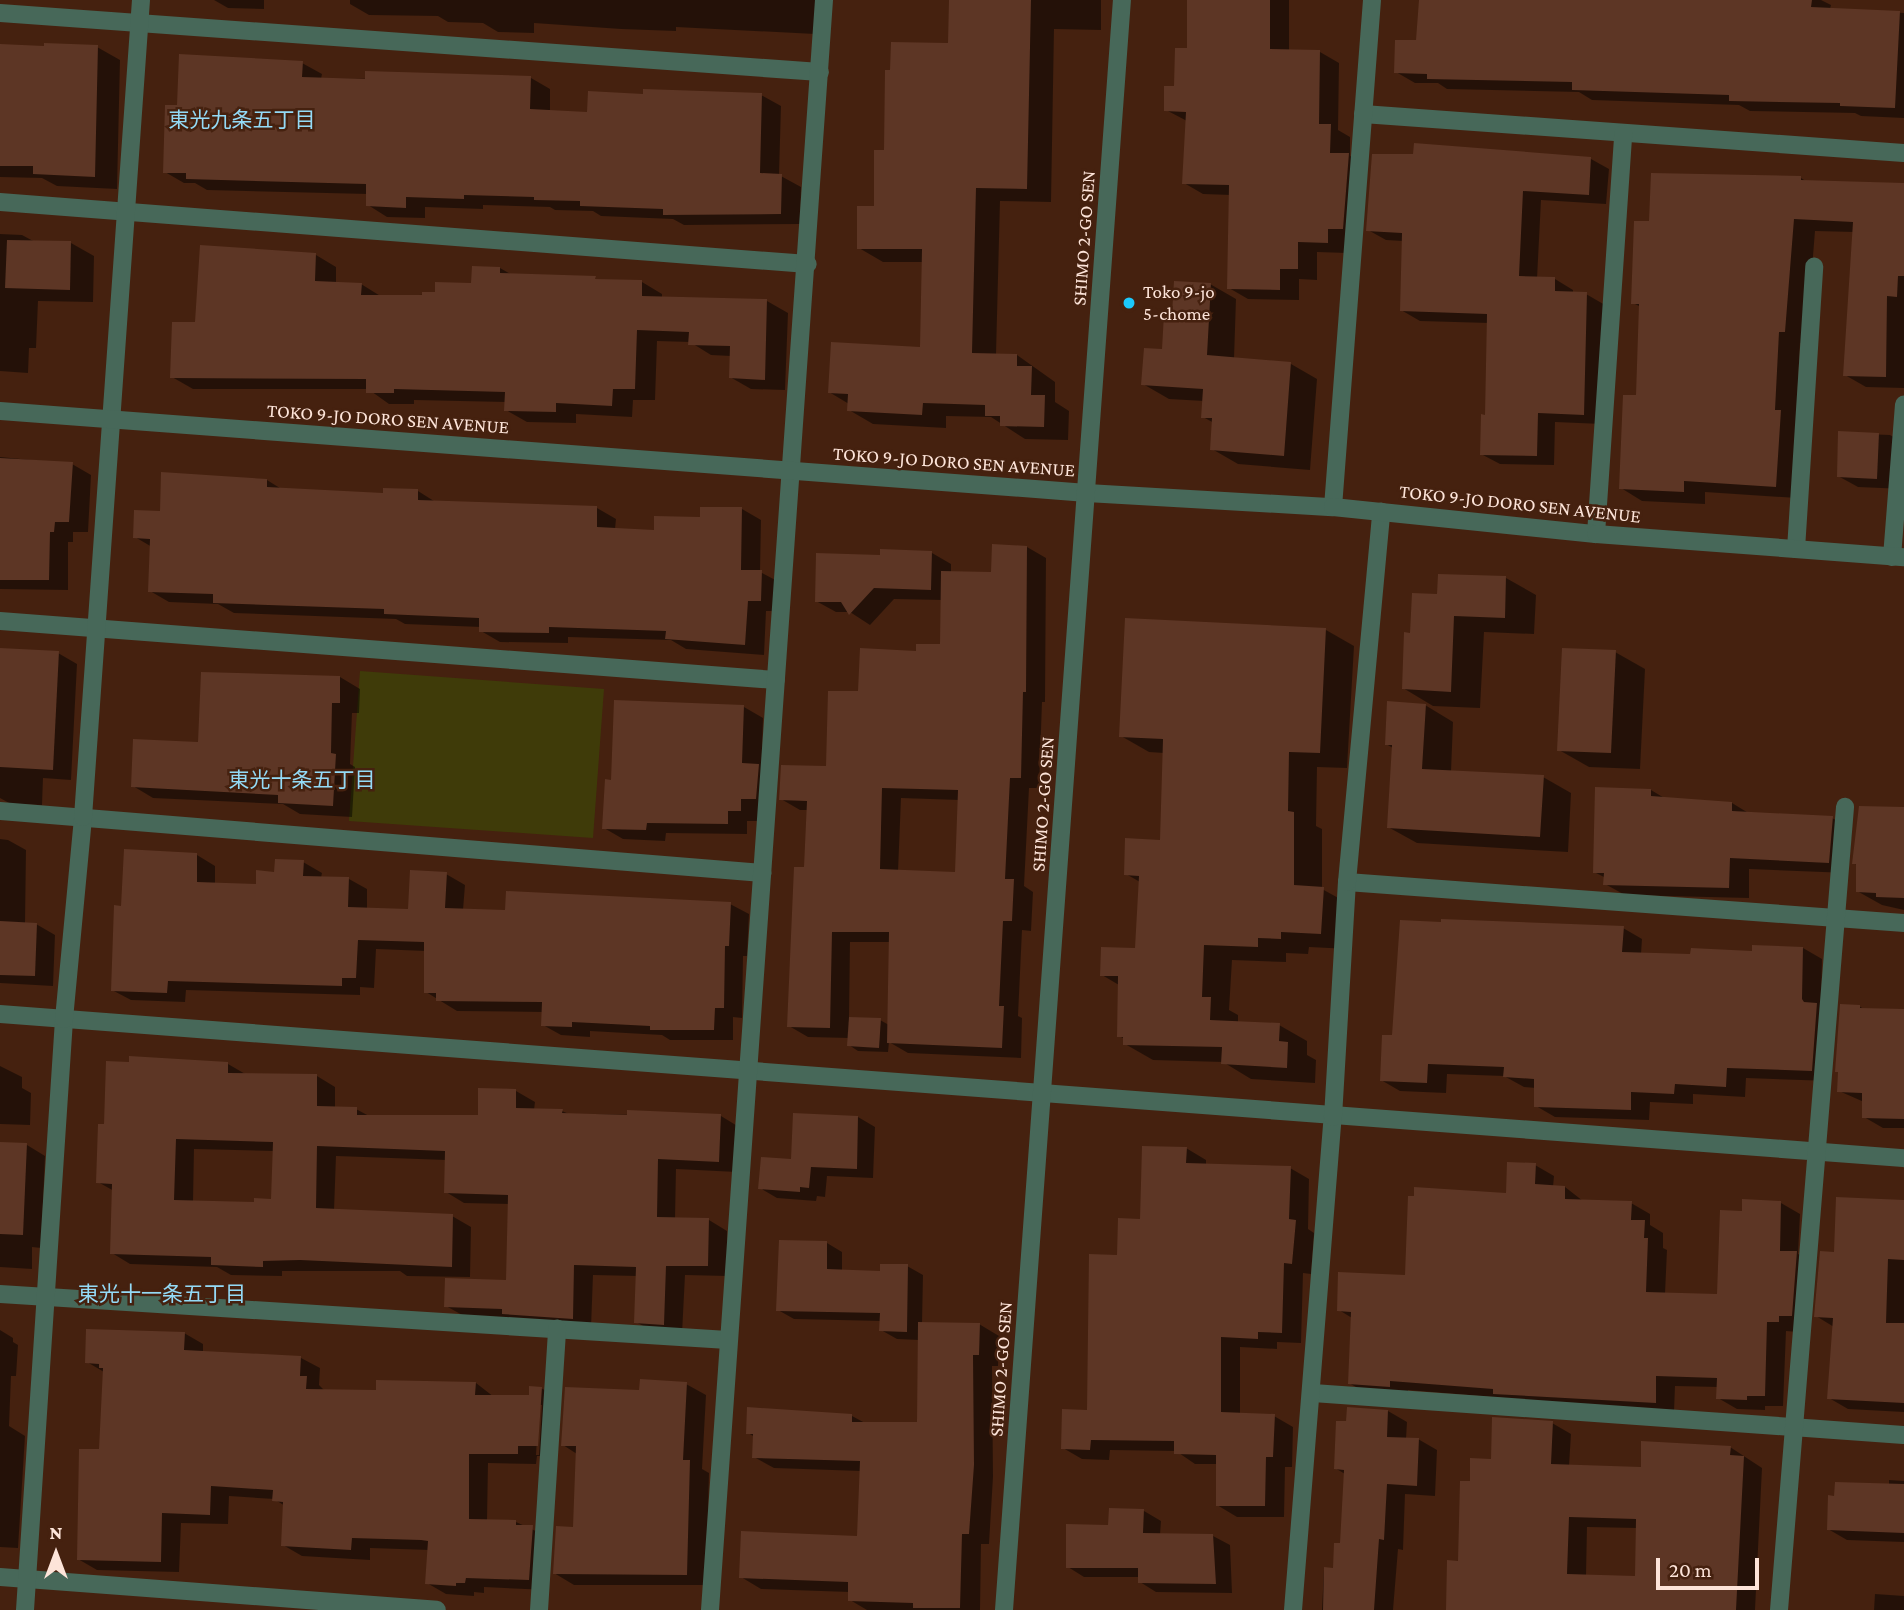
<!DOCTYPE html>
<html>
<head>
<meta charset="utf-8">
<style>
  body { margin:0 }
  #map { position:relative; width:1904px; height:1610px; overflow:hidden; background:#45210f; font-family:"Crimson Pro","Noto Sans JP",serif }
  div>[style] { position:absolute }
  [style*='--x'] { left:calc(var(--x)*1px); top:calc(var(--y)*1px); width:calc(var(--w)*1px); rotate:calc(var(--a)*1deg) }
  .green>* { inset:0; background:#3f3b09 }
  .shadow>* { inset:0; background:#0007 }
  .building>* { inset:0; background:#5d3625 }
  .service>* { height:18px; margin:-9px; padding:0 9px; transform-origin:9px; border-radius:9px; background:#476859 }
  .minor>* { height:18px; margin:-9px; padding:0 9px; transform-origin:9px; border-radius:9px; background:#476859 }
  .tertiary>* { height:18px; margin:-9px; padding:0 9px; transform-origin:9px; border-radius:9px; background:#476859 }
  .dots>* { width:19px; height:19px; translate:-50% -50%; box-sizing:border-box; border:4px solid #45210f; border-radius:50% }
  span { translate:-50% -50%; white-space:nowrap; text-align:center; line-height:1.15; -webkit-text-stroke:5px #45210f; paint-order:stroke }
  .street-label { font-size:19px; color:#fde4d9 }
  .poi-label { font-size:19px; color:#fde4d9 }
  .left { translate:0 -50%; text-align:left }
  .neighbourhood-label { font-size:21px; color:#94daf6 }
  .north { position:absolute; left:21px; top:1519px; width:70px; height:70px; -webkit-text-stroke:5px #45210f; paint-order:stroke; rotate:0deg; font-size:19px; font-weight:700; line-height:28px; text-align:center; color:#fde4d9 }
  .north::after { content:''; display:block; margin:auto; width:24px; height:32px; background:#fde4d9; clip-path:polygon(50% 0,100% 100%,50% 72%,0 100%) }
  .scale { position:absolute; left:1656px; top:1558px; width:103px; height:32px; box-sizing:border-box; border:4px solid #fde4d9; border-top:0; padding-left:9px; font-size:21px; line-height:24px; white-space:nowrap; color:#fde4d9; -webkit-text-stroke:5px #45210f; paint-order:stroke }
</style>
</head>
<body>
<div id="map">
  <div class="green">
    <div style="clip-path:polygon(360px 671px,604px 689px,593px 838px,349px 821px)"></div>
  </div>
  <div class="shadow">
    <div style="clip-path:polygon(214px 0,264px 0,264px 9px,228px 8px)"></div>
    <div style="clip-path:polygon(350px 0,816px 0,815px 34px,676px 27px,676px 31px,621px 29px,534px 23px,534px 33px,498px 32px,483px 23px,448px 22px,438px 16px,369px 15px,350px 4px)"></div>
    <div style="clip-path:polygon(951px 0,1101px 0,1101px 30px,1054px 29px,1051px 202px,1000px 201px,996px 355px,1017px 355px,1055px 382px,1055px 402px,1069px 411px,1068px 440px,1025px 439px,991px 417px,946px 416px,946px 428px,873px 424px,849px 410px,849px 404px,829px 392px,922px 349px,923px 262px,883px 262px,859px 248px,875px 208px,885px 151px,950px 45px)"></div>
    <div style="clip-path:polygon(1189px 0,1289px 0,1289px 51px,1320px 52px,1339px 63px,1338px 130px,1350px 137px,1350px 156px,1368px 166px,1347px 253px,1317px 252px,1317px 280px,1299px 279px,1299px 300px,1248px 299px,1229px 288px,1231px 195px,1203px 194px,1184px 183px,1187px 121px,1166px 110px,1188px 50px)"></div>
    <div style="clip-path:polygon(1421px 0,1821px 0,1831px 5px,1830px 9px,1904px 13px,1904px 118px,1861px 116px,1855px 113px,1750px 111px,1739px 105px,1592px 100px,1579px 92px,1447px 89px,1438px 83px,1415px 83px,1396px 72px,1418px 42px)"></div>
    <div style="clip-path:polygon(0 46px,97px 47px,120px 60px,117px 189px,57px 186px,42px 178px,0 177px)"></div>
    <div style="clip-path:polygon(302px 63px,322px 74px,321px 79px,531px 78px,550px 89px,550px 112px,589px 114px,644px 96px,761px 95px,781px 106px,779px 175px,801px 187px,800px 224px,684px 225px,673px 219px,601px 216px,593px 211px,555px 210px,550px 207px,483px 205px,483px 209px,425px 207px,425px 218px,387px 217px,368px 205px,368px 194px,207px 190px,195px 183px,184px 183px,165px 172px,178px 107px)"></div>
    <div style="clip-path:polygon(1591px 159px,1609px 169px,1606px 204px,1541px 200px,1537px 279px,1555px 279px,1573px 290px,1573px 294px,1586px 294px,1605px 305px,1602px 424px,1555px 422px,1554px 465px,1500px 464px,1481px 454px,1487px 416px,1489px 323px,1420px 321px,1401px 310px,1403px 241px,1386px 240px,1368px 230px)"></div>
    <div style="clip-path:polygon(1801px 178px,1807px 182px,1904px 188px,1904px 388px,1866px 387px,1845px 375px,1854px 232px,1815px 231px,1806px 344px,1800px 343px,1796px 421px,1797px 498px,1705px 492px,1705px 504px,1642px 501px,1621px 488px,1638px 397px,1641px 307px,1633px 303px,1650px 223px)"></div>
    <div style="clip-path:polygon(0 234px,22px 235px,35px 242px,71px 243px,94px 256px,93px 302px,38px 301px,36px 348px,29px 348px,28px 373px,0 371px)"></div>
    <div style="clip-path:polygon(316px 255px,336px 267px,336px 284px,361px 284px,382px 297px,437px 294px,473px 285px,500px 268px,512px 275px,642px 282px,662px 294px,662px 298px,767px 301px,788px 313px,785px 390px,751px 389px,730px 377px,731px 356px,711px 355px,690px 342px,657px 341px,655px 400px,633px 400px,632px 417px,576px 414px,576px 423px,527px 422px,506px 410px,506px 402px,414px 400px,414px 404px,389px 404px,368px 389px,193px 389px,172px 377px,197px 324px)"></div>
    <div style="clip-path:polygon(1210px 284px,1236px 299px,1234px 359px,1291px 364px,1317px 379px,1310px 470px,1238px 464px,1212px 449px,1214px 423px,1203px 417px,1204px 401px,1169px 399px,1143px 384px)"></div>
    <div style="clip-path:polygon(1840px 433px,1890px 435px,1904px 443px,1904px 489px,1858px 487px,1838px 476px)"></div>
    <div style="clip-path:polygon(0 457px,72px 464px,91px 475px,88px 532px,73px 532px,73px 542px,68px 542px,68px 590px,0 589px)"></div>
    <div style="clip-path:polygon(267px 480px,283px 490px,384px 495px,418px 491px,437px 503px,597px 508px,616px 519px,615px 529px,656px 531px,742px 509px,761px 520px,760px 572px,781px 583px,780px 611px,766px 611px,764px 655px,686px 649px,671px 640px,568px 637px,568px 643px,500px 642px,481px 631px,481px 627px,405px 624px,396px 619px,234px 613px,218px 604px,169px 602px,150px 591px,152px 547px,135px 537px,161px 512px)"></div>
    <div style="clip-path:polygon(evenodd,1027px 547px,1046px 558px,1045px 702px,1042px 702px,1039px 788px,1029px 788px,1024px 886px,1033px 892px,1031px 931px,1022px 930px,1018px 1016px,1022px 1018px,1021px 1058px,908px 1053px,889px 1042px,888px 1052px,858px 1051px,849px 1045px,849px 1038px,808px 1037px,789px 1026px,805px 869px,808px 810px,800px 810px,781px 799px,828px 768px,860px 693px,918px 653px,941px 646px,942px 600px,894px 599px,870px 625px,850px 612px,836px 612px,816px 601px,882px 556px,932px 553px,951px 564px,951px 573px,992px 574px,1027px 547px,901px 798px,959px 800px,956px 874px,898px 872px,901px 798px,1027px 547px,850px 942px,891px 942px,889px 1025px,880px 1020px,849px 1018px,850px 942px)"></div>
    <div style="clip-path:polygon(1506px 578px,1536px 595px,1534px 634px,1484px 632px,1480px 708px,1433px 706px,1403px 688px,1412px 635px,1439px 596px)"></div>
    <div style="clip-path:polygon(1326px 630px,1354px 646px,1347px 768px,1317px 767px,1316px 826px,1322px 829px,1322px 889px,1351px 905px,1349px 949px,1309px 947px,1308px 954px,1286px 953px,1286px 962px,1232px 960px,1229px 1010px,1238px 1015px,1238px 1023px,1279px 1025px,1307px 1041px,1307px 1055px,1316px 1060px,1315px 1083px,1251px 1079px,1223px 1062px,1153px 1060px,1125px 1044px,1125px 1039px,1119px 1036px,1119px 985px,1102px 975px,1137px 950px,1140px 882px,1126px 874px,1162px 841px,1164px 753px,1149px 752px,1121px 736px)"></div>
    <div style="clip-path:polygon(1615px 652px,1645px 669px,1640px 769px,1589px 767px,1559px 750px)"></div>
    <div style="clip-path:polygon(58px 653px,77px 664px,71px 780px,43px 778px,42px 805px,11px 804px,0 798px,0 657px)"></div>
    <div style="clip-path:polygon(340px 677px,360px 689px,359px 713px,352px 713px,350px 764px,355px 767px,352px 817px,300px 814px,283px 804px,153px 798px,133px 786px,200px 743px)"></div>
    <div style="clip-path:polygon(1425px 705px,1453px 722px,1451px 772px,1543px 777px,1571px 793px,1568px 852px,1417px 843px,1388px 827px,1393px 748px,1386px 744px)"></div>
    <div style="clip-path:polygon(744px 707px,763px 718px,760px 821px,747px 821px,747px 834px,666px 833px,665px 841px,623px 839px,604px 828px,612px 781px)"></div>
    <div style="clip-path:polygon(1651px 790px,1666px 799px,1732px 803px,1750px 814px,1832px 818px,1852px 829px,1848px 873px,1749px 869px,1749px 898px,1625px 895px,1605px 884px,1606px 878px,1594px 872px)"></div>
    <div style="clip-path:polygon(1904px 809px,1904px 910px,1882px 905px,1857px 891px,1858px 866px,1854px 863px)"></div>
    <div style="clip-path:polygon(0 839px,8px 840px,26px 850px,25px 924px,36px 924px,55px 935px,53px 986px,0 983px)"></div>
    <div style="clip-path:polygon(197px 855px,215px 866px,215px 885px,257px 886px,276px 873px,303px 862px,322px 873px,321px 878px,349px 879px,367px 889px,367px 910px,410px 911px,446px 874px,465px 885px,463px 910px,506px 912px,730px 904px,749px 914px,747px 956px,743px 956px,742px 1018px,733px 1017px,733px 1040px,670px 1040px,662px 1035px,590px 1031px,590px 1037px,561px 1035px,543px 1025px,543px 1012px,457px 1011px,426px 992px,426px 951px,376px 949px,374px 988px,360px 987px,360px 995px,186px 990px,185px 1002px,131px 1000px,112px 990px,123px 908px)"></div>
    <div style="clip-path:polygon(1623px 928px,1642px 939px,1641px 954px,1692px 956px,1803px 948px,1822px 959px,1821px 1007px,1831px 1081px,1746px 1078px,1745px 1097px,1693px 1094px,1693px 1104px,1650px 1102px,1649px 1120px,1555px 1117px,1536px 1106px,1536px 1088px,1524px 1087px,1504px 1076px,1447px 1074px,1446px 1093px,1400px 1091px,1381px 1080px,1393px 1037px)"></div>
    <div style="clip-path:polygon(1859px 1006px,1865px 1010px,1904px 1011px,1904px 1128px,1883px 1128px,1864px 1117px,1864px 1102px,1839px 1091px)"></div>
    <div style="clip-path:polygon(evenodd,228px 1064px,247px 1075px,317px 1076px,335px 1087px,335px 1108px,356px 1109px,369px 1116px,479px 1116px,516px 1091px,535px 1102px,534px 1110px,562px 1111px,569px 1114px,721px 1116px,739px 1127px,737px 1172px,676px 1169px,675px 1219px,709px 1220px,727px 1231px,727px 1276px,685px 1275px,682px 1334px,654px 1332px,636px 1322px,637px 1276px,593px 1275px,591px 1328px,464px 1316px,446px 1306px,508px 1282px,510px 1204px,464px 1203px,446px 1192px,446px 1160px,336px 1156px,334px 1211px,452px 1216px,471px 1227px,470px 1277px,407px 1276px,400px 1271px,282px 1271px,282px 1276px,231px 1275px,217px 1267px,130px 1264px,112px 1253px,114px 1191px,98px 1182px,228px 1064px,194px 1149px,274px 1151px,273px 1200px,256px 1204px,193px 1202px,194px 1149px)"></div>
    <div style="clip-path:polygon(0 1066px,22px 1077px,22px 1088px,31px 1093px,30px 1125px,0 1124px)"></div>
    <div style="clip-path:polygon(858px 1117px,875px 1127px,873px 1178px,827px 1176px,825px 1197px,817px 1196px,816px 1201px,777px 1198px,760px 1188px,793px 1161px)"></div>
    <div style="clip-path:polygon(0 1144px,27px 1145px,45px 1156px,41px 1248px,32px 1247px,32px 1269px,0 1267px)"></div>
    <div style="clip-path:polygon(1186px 1148px,1206px 1160px,1206px 1165px,1290px 1168px,1309px 1179px,1308px 1229px,1314px 1233px,1311px 1274px,1303px 1273px,1301px 1343px,1277px 1342px,1277px 1349px,1240px 1347px,1240px 1415px,1274px 1416px,1293px 1427px,1292px 1467px,1285px 1467px,1284px 1517px,1237px 1517px,1217px 1505px,1218px 1464px,1195px 1464px,1176px 1451px,1110px 1450px,1109px 1460px,1082px 1459px,1063px 1448px,1089px 1412px,1119px 1256px)"></div>
    <div style="clip-path:polygon(1535px 1165px,1554px 1176px,1553px 1187px,1565px 1187px,1583px 1201px,1631px 1203px,1650px 1214px,1650px 1225px,1663px 1233px,1663px 1248px,1667px 1250px,1665px 1294px,1719px 1295px,1743px 1213px,1781px 1203px,1800px 1214px,1798px 1254px,1815px 1263px,1798px 1332px,1786px 1331px,1783px 1406px,1765px 1406px,1765px 1410px,1737px 1409px,1718px 1398px,1718px 1387px,1675px 1386px,1674px 1412px,1408px 1390px,1408px 1397px,1368px 1394px,1349px 1383px,1352px 1318px,1339px 1310px,1407px 1277px,1507px 1195px)"></div>
    <div style="clip-path:polygon(1904px 1203px,1904px 1412px,1848px 1409px,1829px 1398px,1834px 1327px,1816px 1316px,1836px 1253px)"></div>
    <div style="clip-path:polygon(827px 1243px,842px 1252px,842px 1271px,882px 1273px,907px 1266px,923px 1275px,922px 1324px,979px 1324px,999px 1336px,998px 1366px,992px 1366px,993px 1477px,989px 1544px,981px 1544px,980px 1610px,867px 1610px,850px 1600px,850px 1592px,761px 1589px,741px 1577px,859px 1537px,861px 1471px,774px 1468px,754px 1457px,755px 1437px,748px 1433px,852px 1416px,865px 1423px,918px 1424px,919px 1340px,897px 1339px,881px 1330px,882px 1321px,794px 1319px,778px 1310px)"></div>
    <div style="clip-path:polygon(0 1330px,13px 1338px,13px 1342px,18px 1345px,16px 1376px,11px 1376px,9px 1426px,25px 1436px,18px 1548px,0 1547px)"></div>
    <div style="clip-path:polygon(evenodd,184px 1333px,203px 1344px,203px 1353px,301px 1358px,320px 1368px,319px 1385px,325px 1391px,378px 1392px,476px 1383px,494px 1397px,531px 1397px,541px 1388px,560px 1399px,557px 1456px,537px 1456px,536px 1464px,488px 1463px,487px 1521px,516px 1522px,551px 1538px,548px 1590px,484px 1587px,484px 1593px,474px 1592px,474px 1596px,446px 1594px,427px 1583px,429px 1550px,370px 1548px,370px 1560px,302px 1556px,283px 1545px,285px 1506px,274px 1499px,229px 1496px,228px 1524px,181px 1523px,179px 1572px,97px 1570px,78px 1559px,101px 1451px,104px 1372px,87px 1362px,184px 1333px,539px 1405px,542px 1405px,539px 1455px,536px 1455px,539px 1405px)"></div>
    <div style="clip-path:polygon(686px 1384px,706px 1395px,702px 1469px,709px 1473px,706px 1585px,574px 1585px,554px 1573px,574px 1529px,577px 1454px,563px 1445px,641px 1392px)"></div>
    <div style="clip-path:polygon(1388px 1411px,1407px 1422px,1406px 1439px,1418px 1439px,1437px 1450px,1435px 1496px,1405px 1494px,1403px 1550px,1398px 1549px,1393px 1610px,1322px 1610px,1324px 1569px,1335px 1570px,1341px 1545px,1345px 1474px,1335px 1468px,1348px 1423px)"></div>
    <div style="clip-path:polygon(evenodd,1552px 1423px,1571px 1434px,1569px 1466px,1643px 1469px,1730px 1447px,1762px 1468px,1755px 1610px,1448px 1610px,1460px 1562px,1471px 1482px,1492px 1461px,1552px 1423px,1587px 1527px,1637px 1528px,1637px 1578px,1586px 1576px,1587px 1527px)"></div>
    <div style="clip-path:polygon(1889px 1480px,1904px 1481px,1904px 1542px,1847px 1540px,1828px 1529px,1889px 1486px)"></div>
    <div style="clip-path:polygon(1110px 1509px,1144px 1511px,1161px 1521px,1160px 1535px,1213px 1536px,1230px 1545px,1232px 1593px,1156px 1592px,1140px 1582px,1140px 1577px,1084px 1577px,1068px 1567px,1109px 1527px)"></div>
    <div style="clip-path:polygon(1875px 1594px,1904px 1596px,1904px 1610px,1874px 1610px)"></div>
  </div>
  <div class="building">
    <div style="clip-path:polygon(949px 0,1031px 0,1027px 189px,976px 188px,972px 353px,1017px 354px,1017px 366px,1032px 366px,1031px 395px,1045px 395px,1044px 427px,1000px 426px,1000px 416px,985px 416px,985px 405px,923px 403px,922px 415px,847px 411px,848px 394px,828px 393px,831px 342px,920px 347px,922px 249px,857px 249px,857px 206px,874px 206px,874px 150px,884px 150px,885px 70px,890px 70px,891px 42px,948px 43px)"></div>
    <div style="clip-path:polygon(1187px 0,1270px 0,1270px 49px,1320px 50px,1319px 124px,1331px 124px,1330px 153px,1349px 153px,1343px 229px,1328px 229px,1328px 243px,1298px 242px,1298px 269px,1280px 269px,1280px 290px,1227px 289px,1229px 185px,1182px 184px,1186px 112px,1164px 111px,1164px 86px,1174px 86px,1175px 48px,1187px 48px)"></div>
    <div style="clip-path:polygon(1419px 0,1812px 0,1811px 7px,1900px 11px,1895px 108px,1840px 106px,1840px 103px,1729px 101px,1729px 95px,1572px 90px,1572px 82px,1427px 79px,1427px 74px,1394px 73px,1395px 40px,1416px 40px)"></div>
    <div style="clip-path:polygon(44px 43px,98px 45px,95px 177px,33px 174px,33px 166px,0 166px,0 44px,44px 46px)"></div>
    <div style="clip-path:polygon(179px 54px,303px 61px,302px 77px,365px 79px,365px 71px,531px 76px,530px 109px,587px 112px,588px 91px,643px 94px,643px 89px,762px 93px,760px 173px,782px 174px,781px 214px,663px 215px,663px 209px,580px 206px,580px 201px,534px 200px,534px 197px,464px 195px,464px 199px,406px 197px,406px 208px,366px 206px,366px 184px,186px 179px,186px 173px,163px 173px,165px 105px,177px 105px)"></div>
    <div style="clip-path:polygon(1414px 143px,1591px 157px,1589px 195px,1523px 191px,1519px 276px,1555px 277px,1555px 291px,1587px 292px,1584px 415px,1538px 413px,1537px 456px,1480px 455px,1481px 414px,1485px 415px,1487px 314px,1400px 311px,1402px 233px,1366px 231px,1372px 154px,1413px 154px)"></div>
    <div style="clip-path:polygon(1651px 173px,1801px 176px,1801px 180px,1904px 183px,1904px 276px,1898px 276px,1897px 297px,1887px 296px,1886px 377px,1843px 376px,1853px 222px,1794px 219px,1785px 332px,1779px 332px,1775px 410px,1781px 410px,1776px 487px,1684px 481px,1684px 492px,1619px 489px,1623px 395px,1636px 395px,1639px 304px,1631px 304px,1634px 221px,1649px 221px)"></div>
    <div style="clip-path:polygon(7px 240px,71px 241px,70px 290px,5px 288px)"></div>
    <div style="clip-path:polygon(200px 245px,316px 253px,315px 281px,362px 283px,361px 295px,422px 295px,422px 292px,435px 292px,435px 282px,471px 283px,472px 266px,500px 267px,500px 273px,596px 276px,595px 279px,642px 280px,642px 296px,767px 299px,765px 380px,729px 378px,730px 346px,688px 345px,689px 332px,637px 330px,635px 389px,613px 389px,612px 406px,556px 403px,556px 412px,504px 411px,505px 392px,394px 389px,394px 393px,366px 393px,366px 379px,170px 378px,172px 322px,195px 322px)"></div>
    <div style="clip-path:polygon(1174px 281px,1211px 283px,1207px 355px,1291px 362px,1284px 456px,1210px 450px,1212px 418px,1201px 418px,1203px 389px,1141px 385px,1144px 348px,1162px 349px,1164px 314px,1172px 314px)"></div>
    <div style="clip-path:polygon(1838px 431px,1879px 433px,1877px 479px,1837px 477px)"></div>
    <div style="clip-path:polygon(0 458px,73px 462px,69px 522px,55px 522px,54px 532px,50px 532px,49px 580px,0 580px)"></div>
    <div style="clip-path:polygon(161px 472px,267px 479px,267px 487px,383px 493px,383px 488px,418px 489px,418px 500px,597px 506px,597px 527px,654px 530px,654px 516px,700px 517px,700px 507px,742px 507px,741px 570px,762px 570px,761px 601px,748px 601px,745px 645px,665px 639px,666px 631px,549px 627px,549px 633px,479px 632px,479px 618px,384px 614px,384px 609px,213px 603px,213px 594px,148px 592px,150px 539px,133px 538px,134px 510px,160px 511px)"></div>
    <div style="clip-path:polygon(evenodd,992px 544px,1027px 546px,1026px 692px,1023px 692px,1021px 778px,1010px 778px,1005px 879px,1014px 879px,1012px 921px,1003px 921px,999px 1006px,1004px 1006px,1002px 1048px,887px 1043px,889px 932px,832px 932px,830px 1028px,787px 1027px,794px 867px,804px 867px,807px 801px,779px 800px,781px 765px,826px 766px,828px 691px,858px 691px,860px 648px,916px 651px,916px 644px,940px 644px,941px 571px,991px 572px,992px 544px,882px 788px,958px 790px,955px 872px,880px 869px,882px 788px)"></div>
    <div style="clip-path:polygon(880px 549px,932px 551px,931px 590px,874px 588px,849px 615px,841px 602px,815px 602px,816px 553px,880px 555px)"></div>
    <div style="clip-path:polygon(1438px 574px,1506px 576px,1505px 618px,1454px 616px,1451px 692px,1402px 689px,1404px 632px,1410px 633px,1412px 593px,1437px 594px)"></div>
    <div style="clip-path:polygon(1125px 618px,1326px 628px,1320px 753px,1289px 752px,1288px 811px,1294px 812px,1294px 885px,1324px 887px,1321px 934px,1281px 932px,1281px 939px,1258px 938px,1258px 947px,1204px 945px,1202px 997px,1211px 997px,1210px 1020px,1280px 1023px,1279px 1041px,1288px 1042px,1287px 1068px,1221px 1064px,1222px 1047px,1123px 1045px,1123px 1037px,1117px 1037px,1118px 976px,1100px 976px,1101px 947px,1135px 948px,1139px 876px,1124px 875px,1125px 838px,1160px 840px,1163px 739px,1119px 737px)"></div>
    <div style="clip-path:polygon(0 648px,59px 651px,53px 770px,0 767px)"></div>
    <div style="clip-path:polygon(1562px 648px,1616px 650px,1611px 753px,1557px 751px)"></div>
    <div style="clip-path:polygon(201px 672px,340px 676px,340px 703px,332px 703px,331px 753px,336px 754px,333px 806px,278px 803px,278px 795px,131px 787px,133px 739px,198px 742px)"></div>
    <div style="clip-path:polygon(614px 700px,744px 705px,742px 763px,759px 764px,756px 799px,741px 799px,741px 811px,728px 811px,728px 824px,647px 823px,646px 830px,602px 829px,605px 779px,611px 780px)"></div>
    <div style="clip-path:polygon(1387px 701px,1426px 704px,1422px 769px,1544px 775px,1540px 837px,1387px 828px,1392px 745px,1385px 745px)"></div>
    <div style="clip-path:polygon(1595px 787px,1651px 789px,1651px 796px,1732px 802px,1732px 811px,1833px 816px,1829px 863px,1730px 858px,1729px 888px,1603px 885px,1604px 873px,1593px 873px)"></div>
    <div style="clip-path:polygon(1859px 806px,1904px 807px,1904px 898px,1876px 897px,1876px 893px,1856px 892px,1856px 864px,1852px 864px)"></div>
    <div style="clip-path:polygon(124px 849px,197px 853px,197px 882px,256px 884px,256px 870px,274px 872px,275px 859px,304px 860px,303px 876px,349px 877px,348px 907px,408px 909px,410px 870px,447px 872px,445px 908px,505px 910px,506px 891px,731px 902px,729px 946px,725px 946px,724px 1008px,715px 1008px,714px 1030px,650px 1030px,650px 1026px,572px 1022px,572px 1027px,541px 1026px,542px 1002px,436px 1001px,436px 993px,424px 993px,424px 942px,358px 940px,356px 978px,342px 978px,342px 986px,168px 981px,167px 993px,111px 991px,114px 905px,121px 906px)"></div>
    <div style="clip-path:polygon(1441px 919px,1624px 926px,1622px 952px,1690px 954px,1691px 948px,1752px 951px,1752px 945px,1803px 947px,1802px 999px,1804px 1002px,1817px 1003px,1812px 1071px,1727px 1068px,1726px 1087px,1675px 1084px,1674px 1094px,1631px 1092px,1631px 1110px,1534px 1107px,1534px 1079px,1503px 1077px,1504px 1067px,1428px 1064px,1427px 1083px,1380px 1081px,1382px 1035px,1392px 1035px,1400px 920px,1441px 922px)"></div>
    <div style="clip-path:polygon(0 921px,37px 923px,35px 976px,0 975px)"></div>
    <div style="clip-path:polygon(1840px 1004px,1860px 1005px,1860px 1008px,1904px 1009px,1904px 1119px,1862px 1118px,1862px 1093px,1837px 1092px,1838px 1072px,1835px 1072px)"></div>
    <div style="clip-path:polygon(849px 1017px,881px 1018px,879px 1048px,847px 1046px)"></div>
    <div style="clip-path:polygon(evenodd,129px 1056px,228px 1062px,228px 1073px,317px 1074px,317px 1106px,357px 1107px,357px 1115px,478px 1115px,478px 1088px,516px 1089px,516px 1108px,563px 1109px,562px 1113px,627px 1115px,627px 1110px,721px 1114px,719px 1162px,658px 1159px,657px 1217px,709px 1218px,708px 1266px,666px 1266px,664px 1325px,634px 1323px,636px 1267px,574px 1265px,573px 1319px,502px 1314px,502px 1309px,444px 1307px,445px 1278px,506px 1280px,508px 1195px,444px 1193px,445px 1151px,317px 1146px,316px 1208px,453px 1214px,452px 1267px,300px 1260px,263px 1261px,263px 1267px,211px 1265px,211px 1257px,110px 1254px,112px 1184px,96px 1183px,98px 1124px,104px 1124px,106px 1061px,129px 1062px,129px 1056px,176px 1139px,273px 1142px,271px 1199px,254px 1198px,254px 1202px,174px 1200px,176px 1139px)"></div>
    <div style="clip-path:polygon(793px 1113px,858px 1116px,857px 1169px,811px 1167px,809px 1188px,800px 1187px,800px 1192px,758px 1189px,761px 1157px,791px 1159px)"></div>
    <div style="clip-path:polygon(0 1142px,27px 1143px,23px 1235px,0 1234px)"></div>
    <div style="clip-path:polygon(1142px 1146px,1187px 1147px,1186px 1163px,1291px 1166px,1289px 1219px,1296px 1220px,1292px 1264px,1284px 1263px,1282px 1333px,1258px 1332px,1258px 1339px,1221px 1337px,1221px 1412px,1275px 1414px,1273px 1457px,1266px 1457px,1265px 1506px,1216px 1506px,1216px 1455px,1174px 1454px,1174px 1441px,1091px 1440px,1090px 1450px,1061px 1449px,1062px 1409px,1087px 1410px,1089px 1254px,1117px 1255px,1118px 1218px,1140px 1219px)"></div>
    <div style="clip-path:polygon(1507px 1162px,1536px 1163px,1535px 1184px,1565px 1186px,1565px 1199px,1632px 1201px,1631px 1220px,1645px 1220px,1644px 1238px,1648px 1238px,1646px 1292px,1717px 1294px,1720px 1210px,1742px 1211px,1742px 1199px,1781px 1201px,1780px 1251px,1797px 1251px,1792px 1316px,1779px 1316px,1779px 1322px,1767px 1322px,1765px 1396px,1747px 1396px,1747px 1400px,1716px 1399px,1717px 1378px,1656px 1376px,1656px 1403px,1493px 1394px,1493px 1389px,1390px 1381px,1390px 1387px,1348px 1384px,1351px 1312px,1337px 1311px,1338px 1272px,1405px 1275px,1408px 1196px,1414px 1196px,1414px 1187px,1506px 1193px)"></div>
    <div style="clip-path:polygon(1836px 1197px,1904px 1200px,1904px 1260px,1888px 1259px,1886px 1323px,1904px 1323px,1904px 1403px,1827px 1399px,1833px 1318px,1814px 1317px,1820px 1251px,1834px 1252px)"></div>
    <div style="clip-path:polygon(779px 1240px,827px 1241px,827px 1269px,880px 1271px,880px 1264px,908px 1264px,907px 1332px,879px 1331px,880px 1313px,776px 1311px)"></div>
    <div style="clip-path:polygon(918px 1322px,980px 1323px,979px 1355px,973px 1355px,974px 1465px,969px 1534px,962px 1534px,960px 1608px,913px 1608px,913px 1603px,848px 1601px,848px 1582px,739px 1578px,741px 1531px,857px 1536px,860px 1461px,752px 1458px,753px 1434px,746px 1434px,747px 1407px,852px 1414px,852px 1422px,917px 1422px)"></div>
    <div style="clip-path:polygon(86px 1329px,185px 1332px,184px 1350px,301px 1356px,300px 1376px,307px 1376px,306px 1389px,376px 1390px,376px 1380px,476px 1382px,475px 1395px,529px 1395px,529px 1386px,542px 1387px,538px 1446px,518px 1446px,518px 1454px,469px 1454px,469px 1519px,516px 1520px,516px 1525px,533px 1525px,529px 1580px,466px 1578px,465px 1583px,456px 1583px,456px 1586px,425px 1584px,428px 1541px,421px 1540px,352px 1538px,351px 1550px,281px 1546px,283px 1502px,272px 1501px,273px 1490px,211px 1486px,210px 1515px,162px 1513px,161px 1562px,77px 1560px,79px 1449px,99px 1449px,103px 1368px,99px 1368px,99px 1364px,85px 1363px)"></div>
    <div style="clip-path:polygon(640px 1379px,687px 1382px,683px 1460px,690px 1460px,687px 1575px,553px 1574px,556px 1526px,573px 1527px,576px 1446px,561px 1446px,565px 1387px,639px 1390px)"></div>
    <div style="clip-path:polygon(1347px 1407px,1388px 1410px,1387px 1437px,1419px 1438px,1417px 1486px,1387px 1484px,1384px 1540px,1379px 1539px,1374px 1610px,1323px 1610px,1324px 1567px,1333px 1568px,1334px 1543px,1340px 1543px,1344px 1470px,1334px 1469px,1336px 1421px,1346px 1421px)"></div>
    <div style="clip-path:polygon(evenodd,1492px 1417px,1553px 1421px,1551px 1464px,1641px 1467px,1641px 1441px,1731px 1446px,1730px 1455px,1744px 1456px,1736px 1610px,1446px 1610px,1447px 1560px,1458px 1561px,1460px 1481px,1470px 1481px,1470px 1458px,1491px 1459px,1492px 1417px,1569px 1517px,1636px 1519px,1635px 1576px,1567px 1574px,1569px 1517px)"></div>
    <div style="clip-path:polygon(1835px 1482px,1904px 1484px,1904px 1533px,1827px 1530px,1828px 1495px,1834px 1496px)"></div>
    <div style="clip-path:polygon(1109px 1508px,1144px 1509px,1143px 1533px,1213px 1534px,1216px 1584px,1138px 1583px,1138px 1568px,1066px 1568px,1066px 1524px,1108px 1525px)"></div>
  </div>
  <div class="service">
    <div style="--x:1796;--y:549;--w:283;--a:-86.3"></div>
    <div style="--x:1892;--y:557;--w:153;--a:-85.5"></div>
  </div>
  <div class="minor">
    <div style="--x:0;--y:13;--w:822;--a:4.12"></div>
    <div style="--x:1363;--y:114;--w:542;--a:4.12"></div>
    <div style="--x:0;--y:202;--w:810;--a:4.39"></div>
    <div style="--x:1333;--y:507;--w:508;--a:-85.6"></div>
    <div style="--x:1596;--y:534;--w:401;--a:-86.1"></div>
    <div style="--x:0;--y:621;--w:778;--a:4.35"></div>
    <div style="--x:0;--y:811;--w:765;--a:4.65"></div>
    <div style="--x:1347;--y:882;--w:559;--a:4.21"></div>
    <div style="--x:0;--y:1014;--w:1909;--a:4.33"></div>
    <div style="--x:0;--y:1294;--w:729;--a:3.62"></div>
    <div style="--x:1313;--y:1393;--w:592;--a:4.06"></div>
    <div style="--x:0;--y:1577;--w:438;--a:4.3"></div>
    <div style="--x:25;--y:1610;--w:592;--a:-86.22"></div>
    <div style="--x:64;--y:1019;--w:203;--a:-84.6"></div>
    <div style="--x:83;--y:817;--w:819;--a:-85.94"></div>
    <div style="--x:539;--y:1610;--w:282;--a:-86.3"></div>
    <div style="--x:710;--y:1610;--w:1614;--a:-85.95"></div>
    <div style="--x:1293;--y:1610;--w:495;--a:-85.4"></div>
    <div style="--x:1333;--y:1117;--w:235;--a:-86.6"></div>
    <div style="--x:1347;--y:882;--w:372;--a:-84.7"></div>
    <div style="--x:1779;--y:1610;--w:806;--a:-85.3"></div>
  </div>
  <div class="tertiary">
    <div style="--x:0;--y:411;--w:1090;--a:4.31"></div>
    <div style="--x:1087;--y:493;--w:246;--a:3.3"></div>
    <div style="--x:1333;--y:507;--w:264;--a:5.9"></div>
    <div style="--x:1596;--y:534;--w:309;--a:4.3"></div>
    <div style="--x:1004;--y:1610;--w:1614;--a:-85.81"></div>
  </div>
  <div class="dots">
    <div style="left:1129px;top:303px;background:#1cc9fc"></div>
  </div>
  <div class="street-label">
    <span style="left:1084px;top:238px;rotate:-86deg">SHIMO 2-GO SEN</span>
    <span style="left:388px;top:419px;rotate:4deg">TOKO 9-JO DORO SEN AVENUE</span>
    <span style="left:954px;top:462px;rotate:4deg">TOKO 9-JO DORO SEN AVENUE</span>
    <span style="left:1520px;top:504px;rotate:6deg">TOKO 9-JO DORO SEN AVENUE</span>
    <span style="left:1043px;top:804px;rotate:-86deg">SHIMO 2-GO SEN</span>
    <span style="left:1001px;top:1369px;rotate:-86deg">SHIMO 2-GO SEN</span>
  </div>
  <div class="poi-label">
    <span class="left" style="left:1143px;top:303px">Toko 9-jo<br>5-chome</span>
  </div>
  <div class="neighbourhood-label">
    <span style="left:242px;top:120px">東光九条五丁目</span>
    <span style="left:302px;top:780px">東光十条五丁目</span>
    <span style="left:162px;top:1294px">東光十一条五丁目</span>
  </div>
  <div class="north">N</div>
  <div class="scale">20 m</div>
</div>
</body>
</html>
